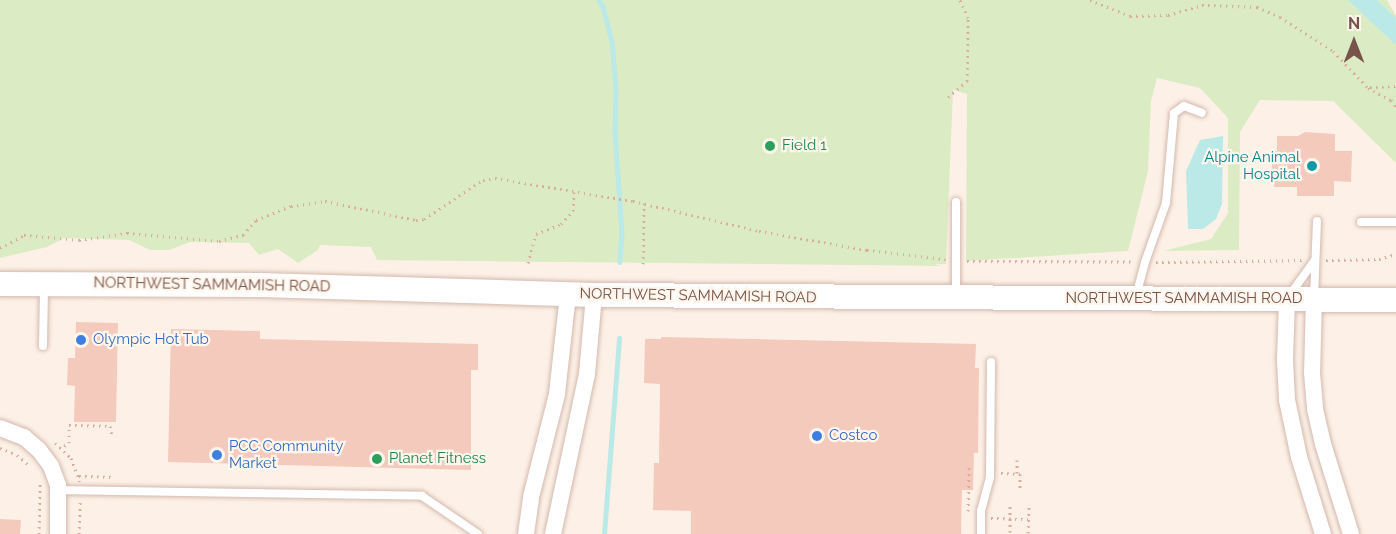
<!DOCTYPE html>
<html>
<head>
<meta charset="utf-8">
<style>
  body { margin:0 }
  #map { position:relative; width:1396px; height:534px; overflow:hidden; background:#fdf1e7; font-family:Raleway,sans-serif }
  div>[style] { position:absolute }
  [style*='--x'] { left:calc(var(--x)*1px); top:calc(var(--y)*1px); width:calc(var(--w)*1px); rotate:calc(var(--a)*1deg) }
  .green>* { inset:0; background:#dbecc4 }
  .water>* { inset:0; background:#bae9e8 }
  .stream>* { height:4.5px; margin:-2.25px; padding:0 2.25px; transform-origin:2.25px; border-radius:2.25px; background:#bae9e8 }
  .building>* { inset:0; background:#f4cabd }
  .path>* { height:3px; margin-top:-1.5px; transform-origin:0; background:repeating-linear-gradient(90deg,#daad9f 0 1.5px,transparent 0 6px) }
  .roads { filter:drop-shadow(0 0 2px #d3b9ae) drop-shadow(0 0 2px #d3b9ae) }
  .service>* { height:8px; margin:-4px; padding:0 4px; transform-origin:4px; border-radius:4px; background:#fff }
  .minor>* { height:16px; margin:-8px; padding:0 8px; transform-origin:8px; border-radius:8px; background:#fff }
  .secondary>* { height:24px; margin:-12px; padding:0 12px; transform-origin:12px; border-radius:12px; background:#fff }
  .dots>* { width:16px; height:16px; translate:-50% -50%; box-sizing:border-box; border:3px solid #fff6ee; border-radius:50% }
  span { translate:-50% -50%; white-space:nowrap; text-align:center; line-height:1.15; -webkit-text-stroke:4.5px #fff6ee; paint-order:stroke }
  .leisure-label { font-size:15px; color:#27864d }
  .left { translate:0 -50%; text-align:left }
  .culture-label { font-size:15px; color:#0d838f }
  .right { translate:-100% -50%; text-align:right }
  .street-label { font-size:15px; color:#795349 }
  .shop-label { font-size:15px; color:#366cbe }
  .north { position:absolute; left:1324px; top:12px; width:60px; height:60px; -webkit-text-stroke:4px #fff6ee; paint-order:stroke; rotate:0deg; font-size:16px; font-weight:700; line-height:24px; text-align:center; color:#795349 }
  .north::after { content:''; display:block; margin:auto; width:21px; height:27px; background:#795349; clip-path:polygon(50% 0,100% 100%,50% 72%,0 100%) }
</style>
</head>
<body>
<div id="map">
  <div class="green">
    <div style="clip-path:polygon(0 0,1387px 0,1396px 16px,1396px 163px,1333px 101px,1260px 100px,1240px 132px,1239px 250px,1163px 251px,1211px 239px,1228px 213px,1228px 118px,1200px 88px,1157px 78px,1151px 101px,1148px 171px,1128px 251px,966px 261px,967px 94px,953px 90px,946px 264px,934px 264px,941px 266px,377px 260px,371px 247px,320px 245px,318px 250px,298px 263px,278px 249px,259px 255px,249px 243px,190px 242px,169px 250px,150px 250px,129px 240px,64px 238px,47px 247px,0 258px)"></div>
  </div>
  <div class="water">
    <div style="clip-path:polygon(1348px 0,1377px 0,1396px 18px,1396px 45px)"></div>
    <div style="clip-path:polygon(1223px 136px,1222px 204px,1216px 219px,1203px 229px,1188px 229px,1186px 171px,1200px 140px)"></div>
  </div>
  <div class="stream">
    <div style="--x:599;--y:0;--w:7;--a:56"></div>
    <div style="--x:603;--y:6;--w:36;--a:76"></div>
    <div style="--x:612;--y:41;--w:48;--a:85.2"></div>
    <div style="--x:616;--y:89;--w:42;--a:91.4"></div>
    <div style="--x:615;--y:131;--w:102;--a:86.1"></div>
    <div style="--x:622;--y:233;--w:29;--a:94"></div>
    <div style="--x:604;--y:534;--w:196;--a:-85.6"></div>
  </div>
  <div class="building">
    <div style="clip-path:polygon(1305px 132px,1335px 134px,1335px 151px,1352px 151px,1351px 182px,1334px 181px,1334px 196px,1297px 196px,1297px 187px,1274px 187px,1274px 182px,1272px 182px,1272px 151px,1277px 151px,1277px 136px,1298px 136px)"></div>
    <div style="clip-path:polygon(76px 322px,118px 323px,116px 422px,74px 422px,75px 386px,67px 385px,68px 358px,75px 358px)"></div>
    <div style="clip-path:polygon(171px 329px,260px 331px,260px 339px,478px 344px,478px 370px,471px 370px,471px 470px,168px 462px)"></div>
    <div style="clip-path:polygon(661px 337px,976px 344px,975px 368px,979px 368px,978px 453px,974px 453px,973px 490px,962px 490px,961px 534px,691px 534px,691px 511px,653px 510px,654px 463px,659px 463px,660px 384px,644px 383px,645px 339px,661px 339px)"></div>
    <div style="clip-path:polygon(0 519px,21px 520px,20px 534px,0 534px)"></div>
  </div>
  <div class="path">
    <div style="--x:1090;--y:0;--w:43;--a:21.8"></div>
    <div style="--x:1130;--y:16;--w:38;--a:-2"></div>
    <div style="--x:1168;--y:15;--w:35;--a:-16"></div>
    <div style="--x:1202;--y:5;--w:55;--a:2.1"></div>
    <div style="--x:1257;--y:7;--w:25;--a:23"></div>
    <div style="--x:1280;--y:17;--w:63;--a:32.7"></div>
    <div style="--x:1333;--y:51;--w:51;--a:46.6"></div>
    <div style="--x:1368;--y:88;--w:26;--a:28"></div>
    <div style="--x:1391;--y:100;--w:9;--a:54"></div>
    <div style="--x:1370;--y:87;--w:26;--a:-2"></div>
    <div style="--x:948;--y:97;--w:25;--a:-40"></div>
    <div style="--x:967;--y:81;--w:63;--a:-89.1"></div>
    <div style="--x:968;--y:18;--w:20;--a:-114"></div>
    <div style="--x:0;--y:248;--w:27;--a:-28"></div>
    <div style="--x:24;--y:235;--w:55;--a:5.2"></div>
    <div style="--x:79;--y:240;--w:49;--a:-8.3"></div>
    <div style="--x:127;--y:233;--w:92;--a:5"></div>
    <div style="--x:219;--y:241;--w:25;--a:-14"></div>
    <div style="--x:243;--y:235;--w:20;--a:-49"></div>
    <div style="--x:256;--y:220;--w:38;--a:-22"></div>
    <div style="--x:291;--y:206;--w:34;--a:-8"></div>
    <div style="--x:325;--y:201;--w:93;--a:11.8"></div>
    <div style="--x:416;--y:220;--w:8;--a:-7"></div>
    <div style="--x:424;--y:219;--w:71;--a:-33.5"></div>
    <div style="--x:483;--y:180;--w:12;--a:-9"></div>
    <div style="--x:495;--y:178;--w:140;--a:9.5"></div>
    <div style="--x:633;--y:201;--w:130;--a:13.4"></div>
    <div style="--x:759;--y:231;--w:110;--a:10"></div>
    <div style="--x:867;--y:250;--w:79;--a:6.6"></div>
    <div style="--x:1326;--y:260;--w:53;--a:-1.1"></div>
    <div style="--x:1379;--y:259;--w:18;--a:-16"></div>
    <div style="--x:967;--y:261;--w:167;--a:0.3"></div>
    <div style="--x:1156;--y:262;--w:146;--a:-0.8"></div>
    <div style="--x:528;--y:263;--w:30;--a:-75"></div>
    <div style="--x:536;--y:234;--w:27;--a:-22"></div>
    <div style="--x:561;--y:224;--w:18;--a:-47"></div>
    <div style="--x:573;--y:211;--w:19;--a:-87"></div>
    <div style="--x:643;--y:264;--w:61;--a:-89.1"></div>
    <div style="--x:55;--y:443;--w:22;--a:43"></div>
    <div style="--x:71;--y:458;--w:25;--a:69"></div>
    <div style="--x:64;--y:446;--w:6;--a:-31"></div>
    <div style="--x:69;--y:443;--w:18;--a:-90"></div>
    <div style="--x:69;--y:425;--w:41;--a:1.4"></div>
    <div style="--x:110;--y:426;--w:11;--a:80"></div>
    <div style="--x:0;--y:448;--w:18;--a:22"></div>
    <div style="--x:17;--y:455;--w:16;--a:40"></div>
    <div style="--x:1001;--y:473;--w:19;--a:3"></div>
    <div style="--x:1020;--y:474;--w:14;--a:90"></div>
    <div style="--x:1017;--y:473;--w:13;--a:-90"></div>
    <div style="--x:79;--y:476;--w:32;--a:2"></div>
    <div style="--x:968;--y:511;--w:45;--a:-88.7"></div>
    <div style="--x:991;--y:518;--w:37;--a:2"></div>
    <div style="--x:1010;--y:532;--w:28;--a:-90"></div>
    <div style="--x:1028;--y:533;--w:29;--a:-88"></div>
    <div style="--x:39;--y:534;--w:51;--a:-88.9"></div>
    <div style="--x:79;--y:534;--w:34;--a:-88"></div>
  </div>
  <div class="roads">
    <div class="service">
      <div style="--x:956;--y:202;--w:92;--a:90"></div>
      <div style="--x:1361;--y:222;--w:35;--a:0"></div>
      <div style="--x:1136;--y:296;--w:35;--a:-75"></div>
      <div style="--x:1145;--y:262;--w:63;--a:-70.4"></div>
      <div style="--x:1166;--y:203;--w:90;--a:-84.9"></div>
      <div style="--x:1174;--y:113;--w:12;--a:-35"></div>
      <div style="--x:1184;--y:106;--w:19;--a:21"></div>
      <div style="--x:1289;--y:296;--w:44;--a:-54.2"></div>
      <div style="--x:1314;--y:298;--w:77;--a:-87.8"></div>
      <div style="--x:43;--y:346;--w:59;--a:-89"></div>
      <div style="--x:59;--y:490;--w:363;--a:0.9"></div>
      <div style="--x:422;--y:496;--w:68;--a:34.2"></div>
      <div style="--x:981;--y:534;--w:23;--a:-90"></div>
      <div style="--x:981;--y:511;--w:35;--a:-75"></div>
      <div style="--x:990;--y:477;--w:115;--a:-89.5"></div>
    </div>
    <div class="minor">
      <div style="--x:1287;--y:299;--w:61;--a:91.9"></div>
      <div style="--x:1285;--y:360;--w:40;--a:87.1"></div>
      <div style="--x:1287;--y:400;--w:58;--a:78.1"></div>
      <div style="--x:1299;--y:457;--w:81;--a:72.7"></div>
      <div style="--x:1314;--y:299;--w:74;--a:91.5"></div>
      <div style="--x:1312;--y:373;--w:36;--a:85"></div>
      <div style="--x:1315;--y:409;--w:36;--a:77"></div>
      <div style="--x:1323;--y:444;--w:94;--a:72.7"></div>
      <div style="--x:0;--y:428;--w:26;--a:21"></div>
      <div style="--x:24;--y:437;--w:20;--a:41"></div>
      <div style="--x:39;--y:450;--w:20;--a:53"></div>
      <div style="--x:51;--y:466;--w:20;--a:70"></div>
      <div style="--x:58;--y:485;--w:49;--a:90"></div>
      <div style="--x:526;--y:534;--w:37;--a:-82"></div>
      <div style="--x:531;--y:497;--w:106;--a:-75.8"></div>
      <div style="--x:557;--y:394;--w:101;--a:-83.7"></div>
      <div style="--x:553;--y:534;--w:164;--a:-78"></div>
      <div style="--x:587;--y:374;--w:79;--a:-84.9"></div>
    </div>
    <div class="secondary">
      <div style="--x:0;--y:284;--w:260;--a:0.2"></div>
      <div style="--x:260;--y:285;--w:334;--a:1.7"></div>
      <div style="--x:594;--y:295;--w:802;--a:0.36"></div>
    </div>
  </div>
  <div class="dots">
    <div style="left:770px;top:146px;background:#2e9e5b"></div>
    <div style="left:1312px;top:166px;background:#0f9aa8"></div>
    <div style="left:81px;top:340px;background:#3f7fe0"></div>
    <div style="left:817px;top:436px;background:#3f7fe0"></div>
    <div style="left:217px;top:455px;background:#3f7fe0"></div>
    <div style="left:377px;top:459px;background:#2e9e5b"></div>
  </div>
  <div class="leisure-label">
    <span class="left" style="left:782px;top:146px">Field 1</span>
    <span class="left" style="left:389px;top:459px">Planet Fitness</span>
  </div>
  <div class="culture-label">
    <span class="right" style="left:1300px;top:166px">Alpine Animal<br>Hospital</span>
  </div>
  <div class="street-label">
    <span style="left:212px;top:285px;rotate:1deg">NORTHWEST SAMMAMISH ROAD</span>
    <span style="left:698px;top:296px;rotate:1deg">NORTHWEST SAMMAMISH ROAD</span>
    <span style="left:1184px;top:299px">NORTHWEST SAMMAMISH ROAD</span>
  </div>
  <div class="shop-label">
    <span class="left" style="left:93px;top:340px">Olympic Hot Tub</span>
    <span class="left" style="left:829px;top:436px">Costco</span>
    <span class="left" style="left:229px;top:455px">PCC Community<br>Market</span>
  </div>
  <div class="north">N</div>
</div>
</body>
</html>
